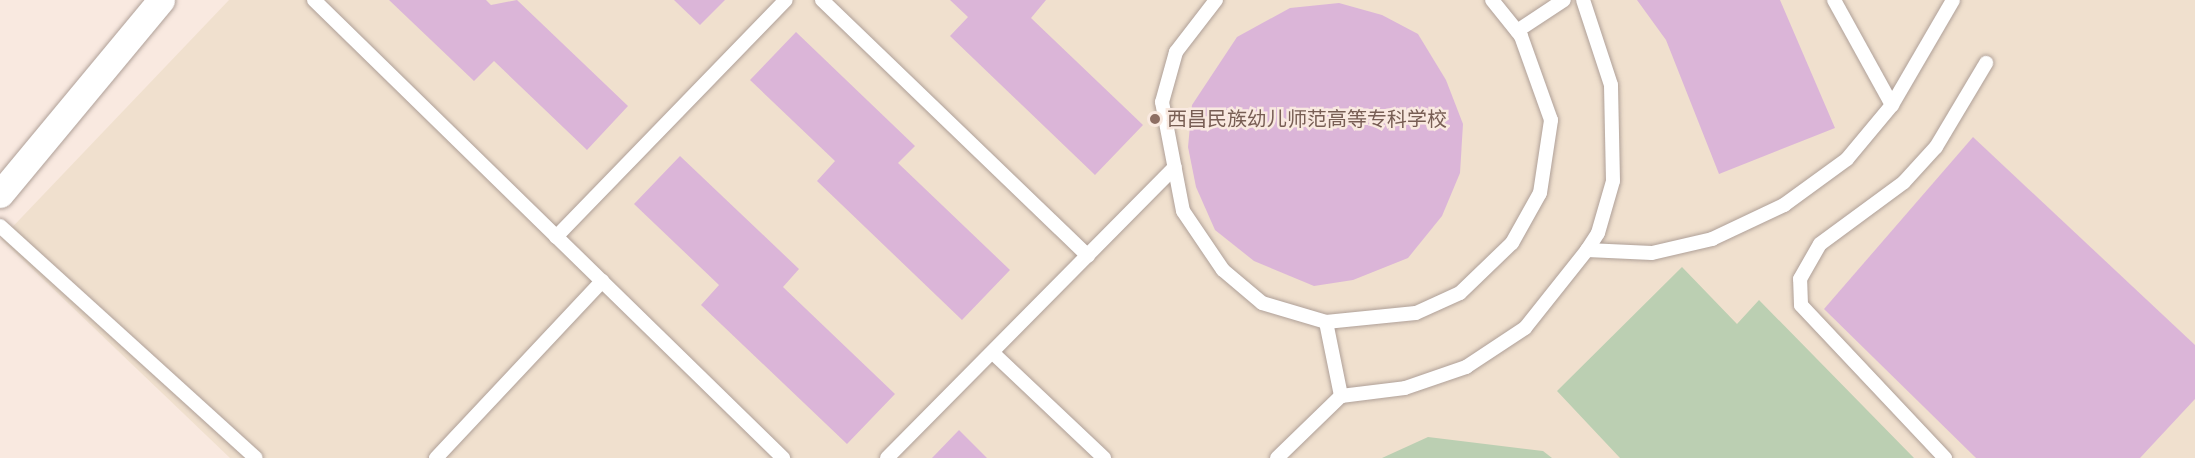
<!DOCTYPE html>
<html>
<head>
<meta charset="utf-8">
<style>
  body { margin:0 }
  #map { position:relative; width:2195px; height:458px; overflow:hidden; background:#f9e9e0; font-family:"DejaVu Sans","Noto Sans SC",sans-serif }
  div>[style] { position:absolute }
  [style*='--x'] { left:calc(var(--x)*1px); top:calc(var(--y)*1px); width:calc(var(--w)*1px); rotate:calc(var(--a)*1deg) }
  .education>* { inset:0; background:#f0e0ce }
  .green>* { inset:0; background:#bbcfb2 }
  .building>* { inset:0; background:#dbb5d8 }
  .roads { filter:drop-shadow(0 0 2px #afa098) drop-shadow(0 0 2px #afa098) }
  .service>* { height:14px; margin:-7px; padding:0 7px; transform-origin:7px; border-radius:7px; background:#fff }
  .minor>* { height:27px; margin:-13.5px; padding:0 13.5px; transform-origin:13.5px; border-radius:13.5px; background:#fff }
  .dots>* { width:16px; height:16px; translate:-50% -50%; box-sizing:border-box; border:3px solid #f9e9e0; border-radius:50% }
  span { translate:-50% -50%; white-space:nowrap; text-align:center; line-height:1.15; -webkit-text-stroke:5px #f9e9e0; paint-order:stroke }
  .education-label { font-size:20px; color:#785e54 }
  .left { translate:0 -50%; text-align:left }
</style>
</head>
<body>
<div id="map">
  <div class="education">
    <div style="clip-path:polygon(229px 0,2195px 0,2195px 458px,230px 458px,1px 239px)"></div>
  </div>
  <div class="green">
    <div style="clip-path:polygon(1682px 267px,1737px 324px,1759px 300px,1914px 458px,1620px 458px,1557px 391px)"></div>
    <div style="clip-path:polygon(1428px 437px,1543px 451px,1552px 458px,1382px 458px)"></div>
  </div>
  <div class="building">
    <div style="clip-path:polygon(389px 0,486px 0,491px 5px,517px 0,628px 106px,587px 150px,494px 61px,474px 81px)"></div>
    <div style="clip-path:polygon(674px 0,725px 0,700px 25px)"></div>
    <div style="clip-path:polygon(950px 0,1046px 0,1031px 18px,1143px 125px,1095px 175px,950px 36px,968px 17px)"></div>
    <div style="clip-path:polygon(1637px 0,1780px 0,1835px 128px,1719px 174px,1666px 40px)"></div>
    <div style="clip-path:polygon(1339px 3px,1382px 15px,1418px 34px,1446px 80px,1463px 124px,1460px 173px,1442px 216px,1408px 258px,1353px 280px,1314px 286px,1254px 261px,1215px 230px,1196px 187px,1188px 147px,1192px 105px,1237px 37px,1290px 8px)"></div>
    <div style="clip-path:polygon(796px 32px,915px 146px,898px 163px,1010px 270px,962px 320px,817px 181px,835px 161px,750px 80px)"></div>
    <div style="clip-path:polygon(1973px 137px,2195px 345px,2195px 399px,2140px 458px,1976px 458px,1824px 309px)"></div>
    <div style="clip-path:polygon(680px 156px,799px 269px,783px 287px,895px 394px,847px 444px,701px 305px,719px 285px,634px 204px)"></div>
    <div style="clip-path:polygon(959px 430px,987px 458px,932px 458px)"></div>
  </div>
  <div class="roads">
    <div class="service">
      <div style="--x:314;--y:0;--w:656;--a:44.32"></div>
      <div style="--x:822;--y:0;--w:369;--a:43.9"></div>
      <div style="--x:1216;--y:0;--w:66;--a:127.6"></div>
      <div style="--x:1176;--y:52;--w:52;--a:105.6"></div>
      <div style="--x:1162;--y:102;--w:111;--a:79.1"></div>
      <div style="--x:1183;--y:211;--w:71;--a:55.9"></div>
      <div style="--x:1223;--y:270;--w:51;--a:40.2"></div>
      <div style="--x:1262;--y:303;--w:67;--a:16.5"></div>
      <div style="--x:1326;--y:322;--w:90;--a:-5.7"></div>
      <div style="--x:1416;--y:313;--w:48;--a:-24.4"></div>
      <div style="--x:1460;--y:293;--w:72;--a:-43.9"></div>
      <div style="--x:1512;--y:243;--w:57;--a:-60.8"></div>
      <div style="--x:1540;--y:193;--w:74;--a:-81.4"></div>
      <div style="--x:1551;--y:120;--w:89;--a:-109.7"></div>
      <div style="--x:1521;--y:36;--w:46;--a:-128.9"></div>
      <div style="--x:1834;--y:0;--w:120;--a:61.1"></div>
      <div style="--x:1517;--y:31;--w:56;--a:-33.4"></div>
      <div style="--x:0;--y:226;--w:345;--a:42.2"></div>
      <div style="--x:556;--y:237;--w:330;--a:-45.9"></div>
      <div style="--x:1587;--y:250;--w:65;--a:2.6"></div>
      <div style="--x:1652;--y:253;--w:62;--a:-13.1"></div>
      <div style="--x:1712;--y:239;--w:80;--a:-25.3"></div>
      <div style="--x:1784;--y:205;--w:78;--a:-36.1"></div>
      <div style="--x:1847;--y:159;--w:70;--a:-50.2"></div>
      <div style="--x:1892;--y:105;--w:121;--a:-59.8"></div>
      <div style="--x:1326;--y:322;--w:76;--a:78.5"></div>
      <div style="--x:993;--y:353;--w:153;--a:43.4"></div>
      <div style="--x:436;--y:458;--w:243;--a:-46.8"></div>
      <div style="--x:887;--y:458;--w:409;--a:-45.3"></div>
      <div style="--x:1277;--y:458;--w:89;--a:-44.1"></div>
      <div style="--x:1341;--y:396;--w:64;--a:-7.1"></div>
      <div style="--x:1405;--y:388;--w:65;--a:-19"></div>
      <div style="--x:1466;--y:367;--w:71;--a:-33.5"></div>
      <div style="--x:1525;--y:328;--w:100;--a:-51.5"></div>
      <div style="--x:1587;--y:250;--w:20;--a:-57"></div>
      <div style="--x:1598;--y:233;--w:54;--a:-73.9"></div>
      <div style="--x:1613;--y:181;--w:96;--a:-91.2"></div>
      <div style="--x:1611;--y:85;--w:89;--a:-108.2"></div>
      <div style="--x:1945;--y:458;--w:210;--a:-133.3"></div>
      <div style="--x:1801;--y:305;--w:26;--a:-92"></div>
      <div style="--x:1800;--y:279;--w:40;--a:-60.3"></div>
      <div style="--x:1820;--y:244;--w:104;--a:-36.4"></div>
      <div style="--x:1904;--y:182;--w:47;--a:-47.6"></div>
      <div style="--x:1936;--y:147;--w:98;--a:-59.2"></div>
    </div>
    <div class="minor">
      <div style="--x:0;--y:194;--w:252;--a:-50.3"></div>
    </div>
  </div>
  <div class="dots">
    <div style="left:1155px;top:119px;background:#8d6e63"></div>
  </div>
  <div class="education-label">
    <span class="left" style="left:1167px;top:119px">西昌民族幼儿师范高等专科学校</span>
  </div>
</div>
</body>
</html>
